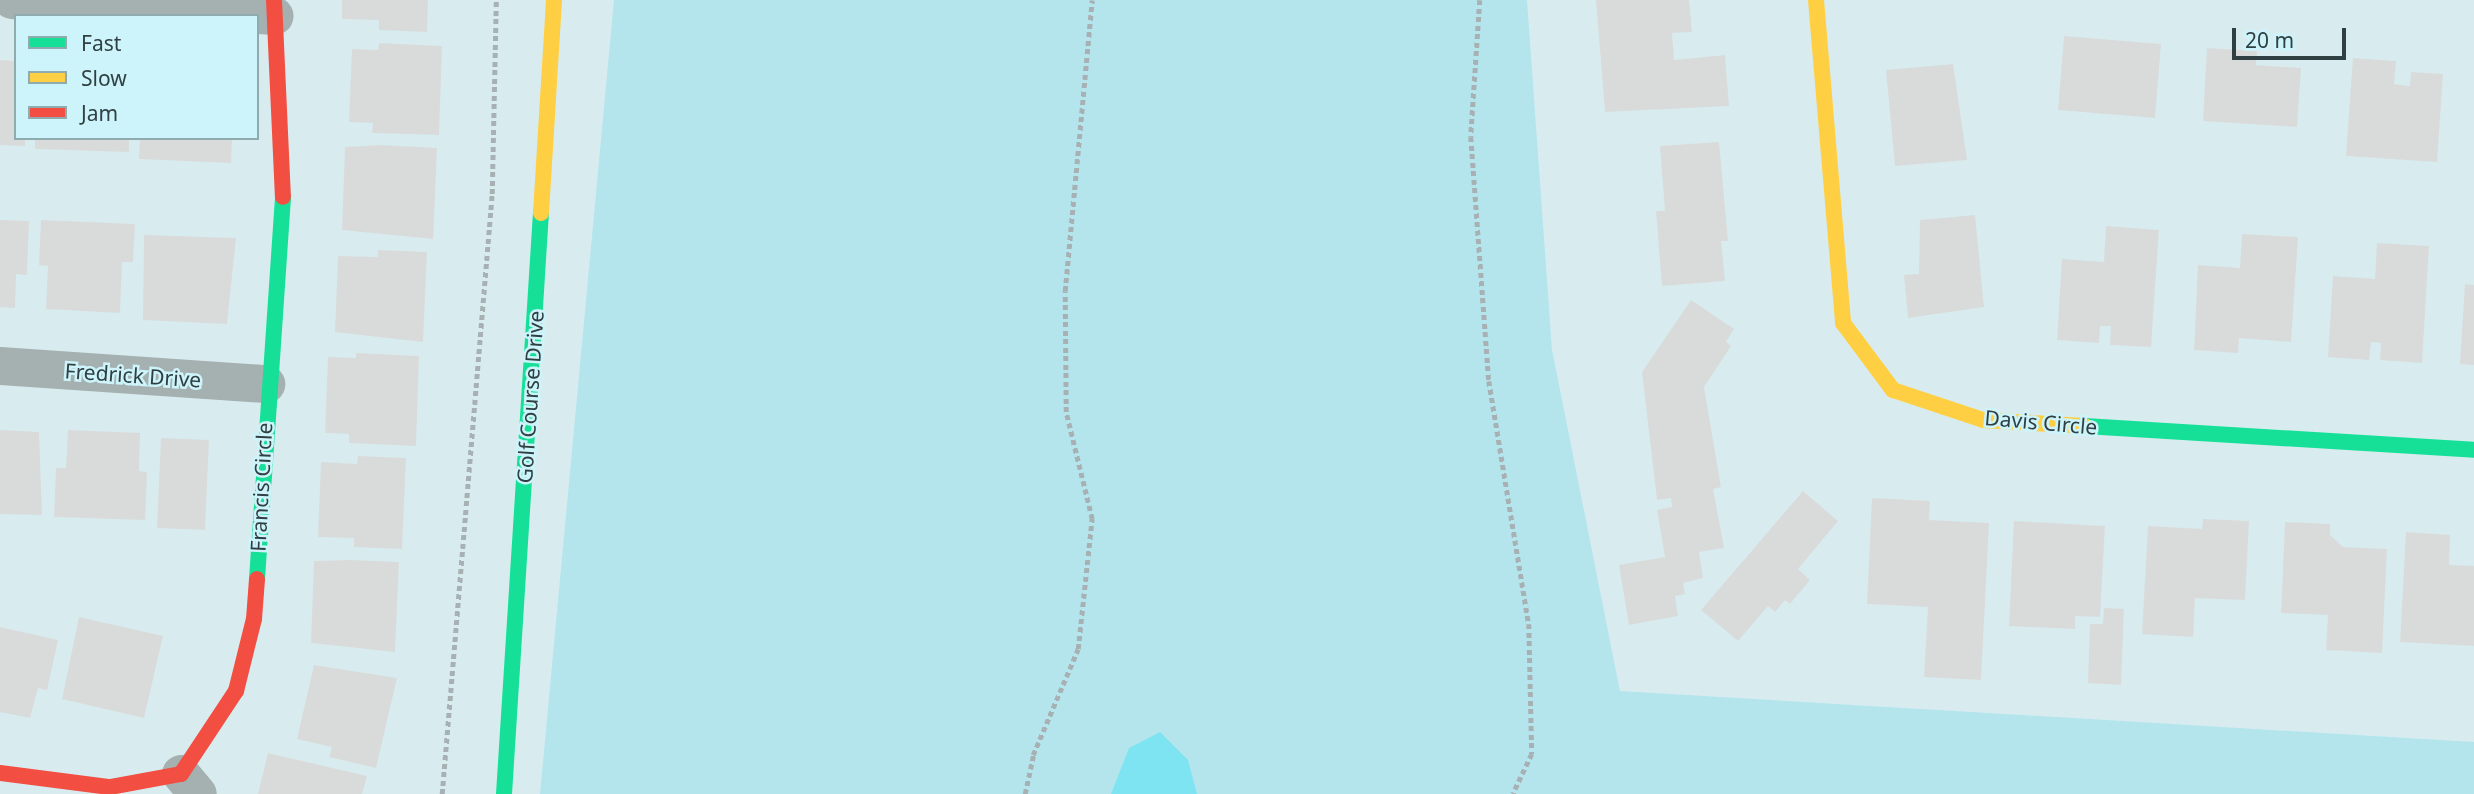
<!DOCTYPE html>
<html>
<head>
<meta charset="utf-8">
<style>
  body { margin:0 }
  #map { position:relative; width:2474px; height:794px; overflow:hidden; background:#d8ecf0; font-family:"Noto Sans",sans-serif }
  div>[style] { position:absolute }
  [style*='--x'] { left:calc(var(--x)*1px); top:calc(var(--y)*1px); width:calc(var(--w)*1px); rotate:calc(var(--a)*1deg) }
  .green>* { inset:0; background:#b4e5ed }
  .water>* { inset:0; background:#7ee4f2 }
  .building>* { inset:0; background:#d9dbdb }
  .path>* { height:4.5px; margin-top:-2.25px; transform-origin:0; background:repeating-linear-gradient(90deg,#a7b1b4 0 5px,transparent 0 8.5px) }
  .street>* { height:38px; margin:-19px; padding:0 19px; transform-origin:19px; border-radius:19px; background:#a5b0b1 }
  .fast>* { height:16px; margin:-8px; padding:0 8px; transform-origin:8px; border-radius:8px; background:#16e098 }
  .slow>* { height:16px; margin:-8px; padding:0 8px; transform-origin:8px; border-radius:8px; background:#ffcf43 }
  .jam>* { height:16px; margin:-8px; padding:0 8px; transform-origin:8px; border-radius:8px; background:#f24e42 }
  span { translate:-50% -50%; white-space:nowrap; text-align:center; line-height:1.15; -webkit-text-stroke:5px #cdf4fa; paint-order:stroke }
  .street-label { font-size:21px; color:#303f42 }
  .legend { position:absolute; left:14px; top:14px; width:245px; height:126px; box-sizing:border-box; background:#cdf4fa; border:2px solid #8eacb0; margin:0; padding:9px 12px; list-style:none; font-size:21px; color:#303f42 }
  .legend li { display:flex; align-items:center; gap:14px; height:35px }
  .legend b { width:35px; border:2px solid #8eacb0 }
  .scale { position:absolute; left:2232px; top:28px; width:114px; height:32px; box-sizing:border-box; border:4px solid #303f42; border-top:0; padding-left:9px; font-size:21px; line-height:24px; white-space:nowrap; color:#303f42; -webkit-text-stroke:5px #cdf4fa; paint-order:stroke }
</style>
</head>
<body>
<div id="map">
  <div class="green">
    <div style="clip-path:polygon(614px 0,1527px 0,1552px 350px,1620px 691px,2474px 742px,2474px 794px,540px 794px)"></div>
  </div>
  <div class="water">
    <div style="clip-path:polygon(1160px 732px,1188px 760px,1197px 794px,1111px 794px,1129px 748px)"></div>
  </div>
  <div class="building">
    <div style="clip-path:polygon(342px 0,428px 0,427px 32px,379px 30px,379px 20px,342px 19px)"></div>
    <div style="clip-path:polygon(1596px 0,1689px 0,1692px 32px,1672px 33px,1674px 60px,1725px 55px,1729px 106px,1605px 112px)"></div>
    <div style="clip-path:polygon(2064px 36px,2161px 44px,2155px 118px,2058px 110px)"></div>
    <div style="clip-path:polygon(379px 43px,442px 46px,439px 135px,372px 133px,373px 123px,349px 122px,352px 49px,378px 50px)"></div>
    <div style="clip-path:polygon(2207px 48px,2257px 51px,2256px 65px,2301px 68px,2297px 127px,2203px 121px)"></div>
    <div style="clip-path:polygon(2353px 58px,2396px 61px,2394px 84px,2410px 86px,2411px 72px,2443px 74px,2437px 162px,2346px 156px)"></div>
    <div style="clip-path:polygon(0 60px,16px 61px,16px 138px,25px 138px,25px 146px,0 145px)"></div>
    <div style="clip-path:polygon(1953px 64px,1967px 160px,1895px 166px,1886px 70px)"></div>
    <div style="clip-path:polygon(35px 138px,129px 138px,129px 152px,35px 149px)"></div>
    <div style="clip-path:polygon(140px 138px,232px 138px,231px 163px,139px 159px)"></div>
    <div style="clip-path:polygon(1719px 142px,1728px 241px,1721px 241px,1725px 281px,1662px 286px,1656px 211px,1665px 211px,1660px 146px)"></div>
    <div style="clip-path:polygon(382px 145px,437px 148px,433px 239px,342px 230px,345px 147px)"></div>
    <div style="clip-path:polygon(1975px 215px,1984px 307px,1908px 318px,1904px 275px,1919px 274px,1920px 220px)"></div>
    <div style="clip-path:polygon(0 220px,29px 221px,27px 275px,16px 274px,15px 308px,0 307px)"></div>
    <div style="clip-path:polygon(41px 220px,135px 224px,133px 262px,122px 262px,120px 313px,46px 309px,48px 266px,39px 265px)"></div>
    <div style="clip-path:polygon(2106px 226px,2159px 230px,2151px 347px,2110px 345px,2111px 326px,2100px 326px,2099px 343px,2057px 340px,2062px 259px,2104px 262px)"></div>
    <div style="clip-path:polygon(2242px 234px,2298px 237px,2291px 342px,2239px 338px,2238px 353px,2194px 350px,2198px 265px,2240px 268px)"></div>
    <div style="clip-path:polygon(144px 235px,236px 238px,227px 324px,143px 320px)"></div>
    <div style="clip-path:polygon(2377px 243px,2429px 246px,2422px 363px,2380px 360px,2381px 343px,2371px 342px,2369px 360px,2328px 357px,2333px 276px,2375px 279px)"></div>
    <div style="clip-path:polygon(378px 250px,427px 252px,423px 342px,335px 332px,338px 256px,378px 257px)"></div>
    <div style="clip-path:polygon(2465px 284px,2474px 285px,2474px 365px,2460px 364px)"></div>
    <div style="clip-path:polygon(1691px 300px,1734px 329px,1726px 342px,1731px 346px,1704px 387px,1721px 487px,1713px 489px,1724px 548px,1699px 552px,1703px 578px,1683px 583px,1685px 594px,1675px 596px,1678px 616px,1629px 625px,1619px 565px,1665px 557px,1657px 510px,1672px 507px,1671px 498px,1657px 500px,1642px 372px)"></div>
    <div style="clip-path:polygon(356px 353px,419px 356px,416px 446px,349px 443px,349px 434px,325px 433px,328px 357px,356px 358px)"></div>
    <div style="clip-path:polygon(0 430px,39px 432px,42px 515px,0 514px)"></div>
    <div style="clip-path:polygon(68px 430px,140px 433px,139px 471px,147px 472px,145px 520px,54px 517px,56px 468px,66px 468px)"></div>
    <div style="clip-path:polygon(161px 438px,209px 440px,205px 530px,157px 528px)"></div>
    <div style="clip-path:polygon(358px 456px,406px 458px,402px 549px,354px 547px,354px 538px,318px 537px,321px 462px,357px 464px)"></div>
    <div style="clip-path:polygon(1803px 491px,1838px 521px,1798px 569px,1810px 580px,1790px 604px,1785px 600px,1775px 612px,1768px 606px,1738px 641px,1701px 610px)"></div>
    <div style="clip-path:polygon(1872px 498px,1930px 501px,1929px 520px,1989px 523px,1981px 680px,1924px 677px,1928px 607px,1867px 604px)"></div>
    <div style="clip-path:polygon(2203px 519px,2249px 521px,2245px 600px,2195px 598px,2193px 637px,2142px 634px,2148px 526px,2202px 529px)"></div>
    <div style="clip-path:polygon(2014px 521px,2105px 526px,2100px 617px,2075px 616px,2075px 629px,2009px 626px)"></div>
    <div style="clip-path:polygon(2285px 522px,2330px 524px,2330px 535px,2343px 547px,2387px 549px,2382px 653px,2326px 650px,2328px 615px,2281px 613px)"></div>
    <div style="clip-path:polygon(2406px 532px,2450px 535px,2449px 565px,2474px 566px,2474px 646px,2400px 642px)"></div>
    <div style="clip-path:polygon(350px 560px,399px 562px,395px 652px,311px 643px,314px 561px)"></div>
    <div style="clip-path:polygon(2104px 608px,2124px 609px,2121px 685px,2088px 683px,2090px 624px,2103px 624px)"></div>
    <div style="clip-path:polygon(79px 617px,163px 636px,144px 718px,62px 699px)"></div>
    <div style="clip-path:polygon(0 627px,58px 640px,47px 690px,38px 688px,30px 718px,0 712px)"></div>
    <div style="clip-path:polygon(314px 665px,397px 678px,376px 768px,329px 757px,332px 747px,297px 739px)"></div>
    <div style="clip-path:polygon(268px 753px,367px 776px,362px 794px,258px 794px)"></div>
  </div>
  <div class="path">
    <div style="--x:1480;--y:0;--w:137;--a:93.8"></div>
    <div style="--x:1471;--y:137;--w:245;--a:85.8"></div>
    <div style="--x:1489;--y:381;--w:246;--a:80.7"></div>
    <div style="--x:1529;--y:624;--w:130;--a:88.7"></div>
    <div style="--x:1532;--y:754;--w:44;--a:115.4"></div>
    <div style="--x:442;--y:794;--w:602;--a:-85.24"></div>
    <div style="--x:492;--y:194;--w:194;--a:-88.8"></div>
    <div style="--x:1025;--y:794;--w:40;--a:-78"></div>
    <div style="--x:1033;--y:755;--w:115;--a:-67"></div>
    <div style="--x:1078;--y:649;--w:131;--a:-83.9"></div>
    <div style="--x:1092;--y:519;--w:110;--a:-103.7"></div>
    <div style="--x:1066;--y:412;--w:121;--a:-90.5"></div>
    <div style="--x:1065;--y:291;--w:292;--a:-84.7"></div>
  </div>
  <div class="street">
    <div style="--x:12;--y:0;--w:263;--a:3.5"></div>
    <div style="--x:0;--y:366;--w:267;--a:3.9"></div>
    <div style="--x:181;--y:774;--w:26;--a:50"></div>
  </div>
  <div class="fast">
    <div style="--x:2085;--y:426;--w:390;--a:3.5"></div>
    <div style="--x:257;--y:579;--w:383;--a:-86.1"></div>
    <div style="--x:504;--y:794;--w:582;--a:-86.36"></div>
  </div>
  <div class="slow">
    <div style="--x:1816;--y:0;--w:324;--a:85.2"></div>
    <div style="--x:1843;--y:323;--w:84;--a:53.3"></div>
    <div style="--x:1893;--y:390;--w:95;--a:18.4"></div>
    <div style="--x:1983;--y:420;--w:102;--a:3.4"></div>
    <div style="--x:541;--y:213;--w:213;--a:-86.5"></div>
  </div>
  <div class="jam">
    <div style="--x:274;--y:0;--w:197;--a:87.4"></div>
    <div style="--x:0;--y:773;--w:111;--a:7.3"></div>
    <div style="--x:110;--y:787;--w:72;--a:-10.4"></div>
    <div style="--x:181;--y:774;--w:100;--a:-56.5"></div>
    <div style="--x:236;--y:691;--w:74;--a:-76"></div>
    <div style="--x:254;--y:619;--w:40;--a:-85.7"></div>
  </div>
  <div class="street-label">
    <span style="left:133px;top:375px;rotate:4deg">Fredrick Drive</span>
    <span style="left:530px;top:397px;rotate:-86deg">Golf Course Drive</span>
    <span style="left:2041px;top:422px;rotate:5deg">Davis Circle</span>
    <span style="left:261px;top:487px;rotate:-87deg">Francis Circle</span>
  </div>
  <ul class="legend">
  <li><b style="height:9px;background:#16e098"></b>Fast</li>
  <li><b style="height:9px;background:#ffcf43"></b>Slow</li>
  <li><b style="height:9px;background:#f24e42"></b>Jam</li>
  </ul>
  <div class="scale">20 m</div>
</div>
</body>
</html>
